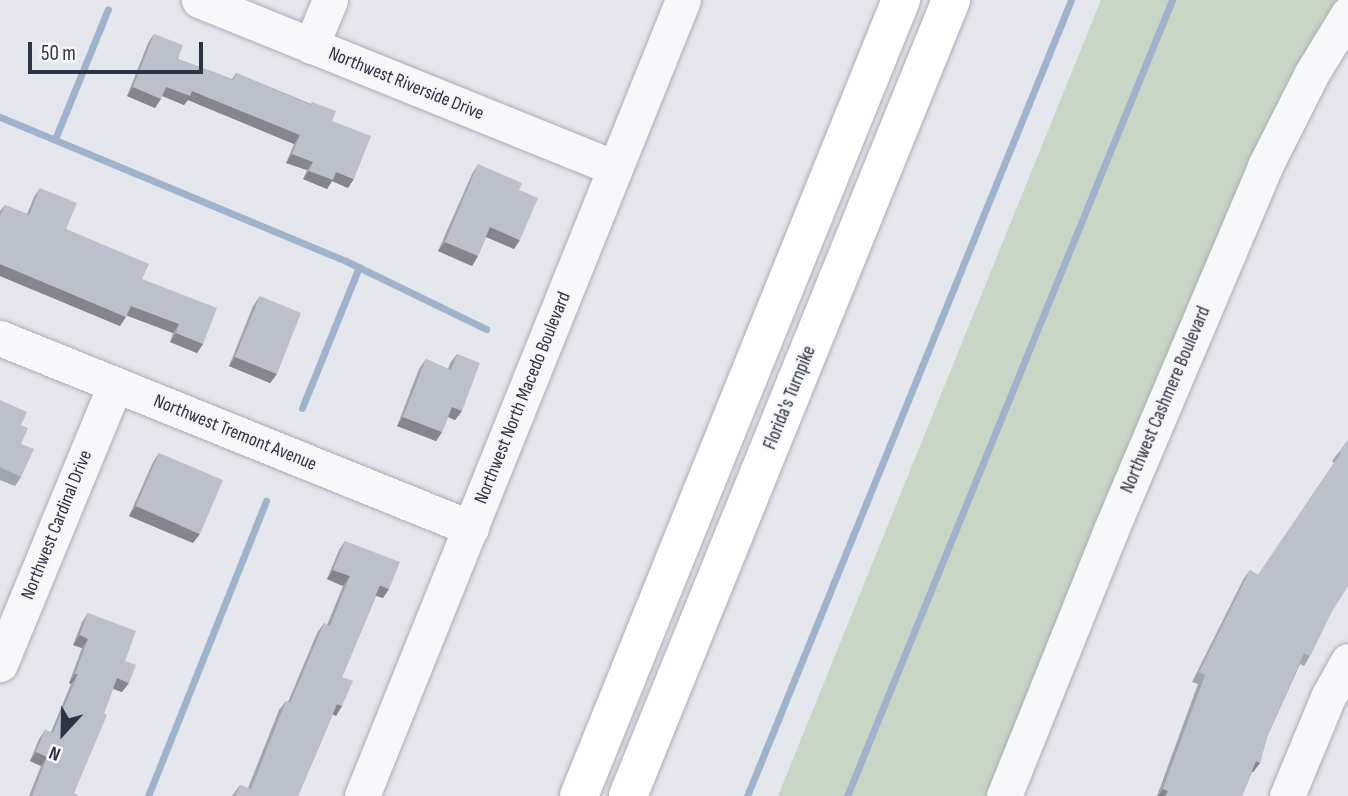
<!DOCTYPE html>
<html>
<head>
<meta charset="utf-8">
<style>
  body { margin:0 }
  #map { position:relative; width:1348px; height:796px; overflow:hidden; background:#e4e7ec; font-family:"Sofia Sans Condensed",sans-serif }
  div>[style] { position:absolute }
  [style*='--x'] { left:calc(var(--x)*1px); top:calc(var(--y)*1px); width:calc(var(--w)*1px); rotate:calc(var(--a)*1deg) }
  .green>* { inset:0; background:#c9d6c5 }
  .stream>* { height:7px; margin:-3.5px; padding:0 3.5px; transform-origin:3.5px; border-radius:3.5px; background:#9fb4cc }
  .roads { filter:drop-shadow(0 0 2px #a9aeb7) drop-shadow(0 0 2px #a9aeb7) }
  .minor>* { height:35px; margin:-17.5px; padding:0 17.5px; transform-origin:17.5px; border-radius:17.5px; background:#f7f8fa }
  .highway>* { height:38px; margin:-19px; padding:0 19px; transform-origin:19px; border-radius:19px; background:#fff }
  .wall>* { inset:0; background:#a1a5ae }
  .shaded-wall>* { inset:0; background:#83868d }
  .building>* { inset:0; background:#bbc0ca }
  span { translate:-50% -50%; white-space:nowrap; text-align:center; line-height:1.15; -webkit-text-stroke:5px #f4f6f9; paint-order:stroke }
  .street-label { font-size:19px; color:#2b3445 }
  .north { position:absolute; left:28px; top:698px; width:70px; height:70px; -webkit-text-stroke:5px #f4f6f9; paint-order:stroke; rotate:202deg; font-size:19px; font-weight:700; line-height:28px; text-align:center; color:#2b3445 }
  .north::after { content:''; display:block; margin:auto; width:24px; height:32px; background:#2b3445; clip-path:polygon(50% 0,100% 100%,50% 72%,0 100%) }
  .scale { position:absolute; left:28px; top:42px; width:175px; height:32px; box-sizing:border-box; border:4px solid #2b3445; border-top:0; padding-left:9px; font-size:21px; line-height:24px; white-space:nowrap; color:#2b3445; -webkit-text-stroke:5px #f4f6f9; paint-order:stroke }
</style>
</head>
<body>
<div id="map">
  <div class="green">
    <div style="clip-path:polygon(1101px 0,1343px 0,991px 796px,778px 796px)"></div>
  </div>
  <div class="stream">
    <div style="--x:0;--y:117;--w:375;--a:22.6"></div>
    <div style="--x:346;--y:261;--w:156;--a:25.9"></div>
    <div style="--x:55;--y:139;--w:140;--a:-67.8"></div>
    <div style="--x:302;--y:408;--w:152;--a:-68"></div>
    <div style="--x:148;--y:796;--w:318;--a:-68.2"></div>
    <div style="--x:747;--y:796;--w:859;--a:-67.85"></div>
    <div style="--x:847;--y:796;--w:860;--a:-67.79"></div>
  </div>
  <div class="roads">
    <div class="minor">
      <div style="--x:199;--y:0;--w:448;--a:22"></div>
      <div style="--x:311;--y:46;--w:50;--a:-67.6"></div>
      <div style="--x:0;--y:338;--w:508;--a:21.97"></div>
      <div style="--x:0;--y:664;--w:302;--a:-67.6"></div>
      <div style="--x:362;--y:796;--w:858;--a:-68.04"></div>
      <div style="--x:1004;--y:796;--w:284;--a:-68.1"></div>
      <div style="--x:1110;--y:532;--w:397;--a:-67"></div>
      <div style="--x:1265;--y:166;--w:104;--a:-63.2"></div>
      <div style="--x:1312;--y:73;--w:69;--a:-58.6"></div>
      <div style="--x:1287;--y:796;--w:107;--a:-67.5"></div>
      <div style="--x:1328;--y:697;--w:41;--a:-60.9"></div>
    </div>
    <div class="highway">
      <div style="--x:579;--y:796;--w:859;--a:-67.98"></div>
      <div style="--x:628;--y:796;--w:859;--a:-67.91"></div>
    </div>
  </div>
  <div class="wall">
    <div style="clip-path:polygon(154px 34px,178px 59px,232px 79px,236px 73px,311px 104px,312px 102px,332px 121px,348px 188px,332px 181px,327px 189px,303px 179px,307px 170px,286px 163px,294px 144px,188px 100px,184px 105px,162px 96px,155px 108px,127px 96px,148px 43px)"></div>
    <div style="clip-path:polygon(478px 164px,514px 249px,486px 237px,478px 256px,472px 266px,438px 251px,472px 174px)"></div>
    <div style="clip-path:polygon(40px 188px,66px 229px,142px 279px,203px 344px,197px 353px,170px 342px,173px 333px,127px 315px,120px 326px,0 276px,0 211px,5px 205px,27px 214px,34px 197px)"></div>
    <div style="clip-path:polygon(260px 296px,277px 374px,270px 383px,229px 366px,253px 306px)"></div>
    <div style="clip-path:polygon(457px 354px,462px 411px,455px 420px,448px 417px,442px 432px,436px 441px,397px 426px,419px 369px,426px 359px,448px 369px,450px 363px)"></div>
    <div style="clip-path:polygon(0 400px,21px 425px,21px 477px,15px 486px,0 480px)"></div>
    <div style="clip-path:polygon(1348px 440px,1331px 613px,1310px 656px,1304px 666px,1300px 664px,1267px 737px,1260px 763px,1253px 772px,1252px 772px,1242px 796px,1157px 796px,1198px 684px,1192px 682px,1243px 580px,1250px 570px,1258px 575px,1334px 463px,1332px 461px)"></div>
    <div style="clip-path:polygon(159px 453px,193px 543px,129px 516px,153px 462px)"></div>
    <div style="clip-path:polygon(345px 541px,383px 598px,376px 596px,342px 677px,342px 706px,336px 716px,333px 714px,298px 796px,232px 796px,240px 785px,248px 788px,279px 710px,286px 701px,288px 702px,317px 633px,324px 623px,327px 625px,343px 586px,327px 579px,339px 550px)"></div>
    <div style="clip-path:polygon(88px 613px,125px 661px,122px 692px,113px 689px,74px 793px,78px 796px,29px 796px,41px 766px,30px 761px,39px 739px,45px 730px,51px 732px,71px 684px,69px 683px,82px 648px,73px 645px,82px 622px)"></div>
  </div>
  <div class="shaded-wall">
    <div style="clip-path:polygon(133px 87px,161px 99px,155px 108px,127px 96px)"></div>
    <div style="clip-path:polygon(166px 87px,192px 91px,300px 135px,294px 144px,188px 100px,184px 105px,160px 95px)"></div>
    <div style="clip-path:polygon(292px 154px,313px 162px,307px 170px,286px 163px)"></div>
    <div style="clip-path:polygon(309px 171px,336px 172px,354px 179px,348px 188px,332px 181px,327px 189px,303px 179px)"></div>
    <div style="clip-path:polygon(490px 227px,520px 240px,514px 249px,484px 236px)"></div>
    <div style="clip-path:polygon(445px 242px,478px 256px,472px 266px,438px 251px)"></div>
    <div style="clip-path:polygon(0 264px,126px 317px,120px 326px,0 276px)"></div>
    <div style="clip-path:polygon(131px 306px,179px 324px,173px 333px,125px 315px)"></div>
    <div style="clip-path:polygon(176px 333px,203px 344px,197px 353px,170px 342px)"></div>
    <div style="clip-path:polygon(235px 357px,277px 374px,270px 383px,229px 366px)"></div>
    <div style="clip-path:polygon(452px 407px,462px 411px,455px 420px,446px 416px)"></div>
    <div style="clip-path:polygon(403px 417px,442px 432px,436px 441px,397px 426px)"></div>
    <div style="clip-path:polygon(136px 506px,200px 534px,193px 543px,129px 516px)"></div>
    <div style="clip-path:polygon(333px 570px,350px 576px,343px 586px,327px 579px)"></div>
    <div style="clip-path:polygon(380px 585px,389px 589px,383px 598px,374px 595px)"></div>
    <div style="clip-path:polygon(80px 635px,88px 639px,82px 648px,73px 645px)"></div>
    <div style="clip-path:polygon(75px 674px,78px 674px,71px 684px,69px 683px)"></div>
    <div style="clip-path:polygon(117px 678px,129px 683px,122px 692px,111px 688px)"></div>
    <div style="clip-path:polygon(337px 704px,342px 706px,336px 716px,330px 713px)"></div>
    <div style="clip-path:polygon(36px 752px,47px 757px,41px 766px,30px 761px)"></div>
    <div style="clip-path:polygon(1256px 761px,1260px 763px,1253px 772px,1249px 771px)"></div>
    <div style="clip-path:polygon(1163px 789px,1168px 791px,1164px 796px,1158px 796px)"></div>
  </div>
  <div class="building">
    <div style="clip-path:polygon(154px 34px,183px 45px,178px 59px,233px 80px,236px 73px,311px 105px,312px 102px,336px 111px,332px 121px,371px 136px,354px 179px,336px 172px,333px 180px,309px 171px,313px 162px,292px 154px,300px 135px,192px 91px,190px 96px,166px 87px,161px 99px,133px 87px)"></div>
    <div style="clip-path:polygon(478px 164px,522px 183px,519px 190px,538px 198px,520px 240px,490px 227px,478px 256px,445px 242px)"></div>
    <div style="clip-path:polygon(40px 188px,77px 203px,66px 229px,149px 264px,142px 279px,217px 308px,203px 344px,176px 333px,179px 324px,131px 306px,126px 317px,0 264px,0 216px,5px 205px,29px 215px)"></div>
    <div style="clip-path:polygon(260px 296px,301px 313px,277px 374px,235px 357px)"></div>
    <div style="clip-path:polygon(457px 354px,480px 363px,462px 411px,452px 407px,442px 432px,403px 417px,426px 359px,451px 370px)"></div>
    <div style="clip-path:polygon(0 400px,27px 412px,21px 425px,28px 428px,21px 444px,34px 449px,21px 477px,0 467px)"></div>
    <div style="clip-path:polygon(1348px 440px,1348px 586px,1331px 613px,1310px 656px,1304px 653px,1267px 737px,1260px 763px,1256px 761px,1242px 796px,1166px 796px,1168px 791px,1163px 789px,1205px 675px,1199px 672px,1250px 570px,1258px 575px,1341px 453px,1339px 452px)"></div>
    <div style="clip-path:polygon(159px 453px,223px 480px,200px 534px,136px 506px)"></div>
    <div style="clip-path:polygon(345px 541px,400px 562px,389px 589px,380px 585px,342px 677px,353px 681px,342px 706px,337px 704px,298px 796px,235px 796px,240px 785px,251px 789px,286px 701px,290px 703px,324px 623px,330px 626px,350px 576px,333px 570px)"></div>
    <div style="clip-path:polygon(88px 613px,136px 631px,125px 661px,136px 665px,129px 683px,117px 678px,104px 713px,107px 715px,74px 793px,78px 795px,78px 796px,32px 796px,47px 757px,36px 752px,45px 730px,53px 733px,78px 674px,75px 674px,88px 639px,80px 635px)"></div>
  </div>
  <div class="street-label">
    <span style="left:406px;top:84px;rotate:22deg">Northwest Riverside Drive</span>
    <span style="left:523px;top:398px;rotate:-68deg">Northwest North Macedo Boulevard</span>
    <span style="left:790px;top:398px;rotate:-68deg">Florida's Turnpike</span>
    <span style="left:1166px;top:400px;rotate:-67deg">Northwest Cashmere Boulevard</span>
    <span style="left:235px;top:433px;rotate:22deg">Northwest Tremont Avenue</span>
    <span style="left:57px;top:525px;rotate:-68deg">Northwest Cardinal Drive</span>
  </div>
  <div class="north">N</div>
  <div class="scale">50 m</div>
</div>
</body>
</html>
